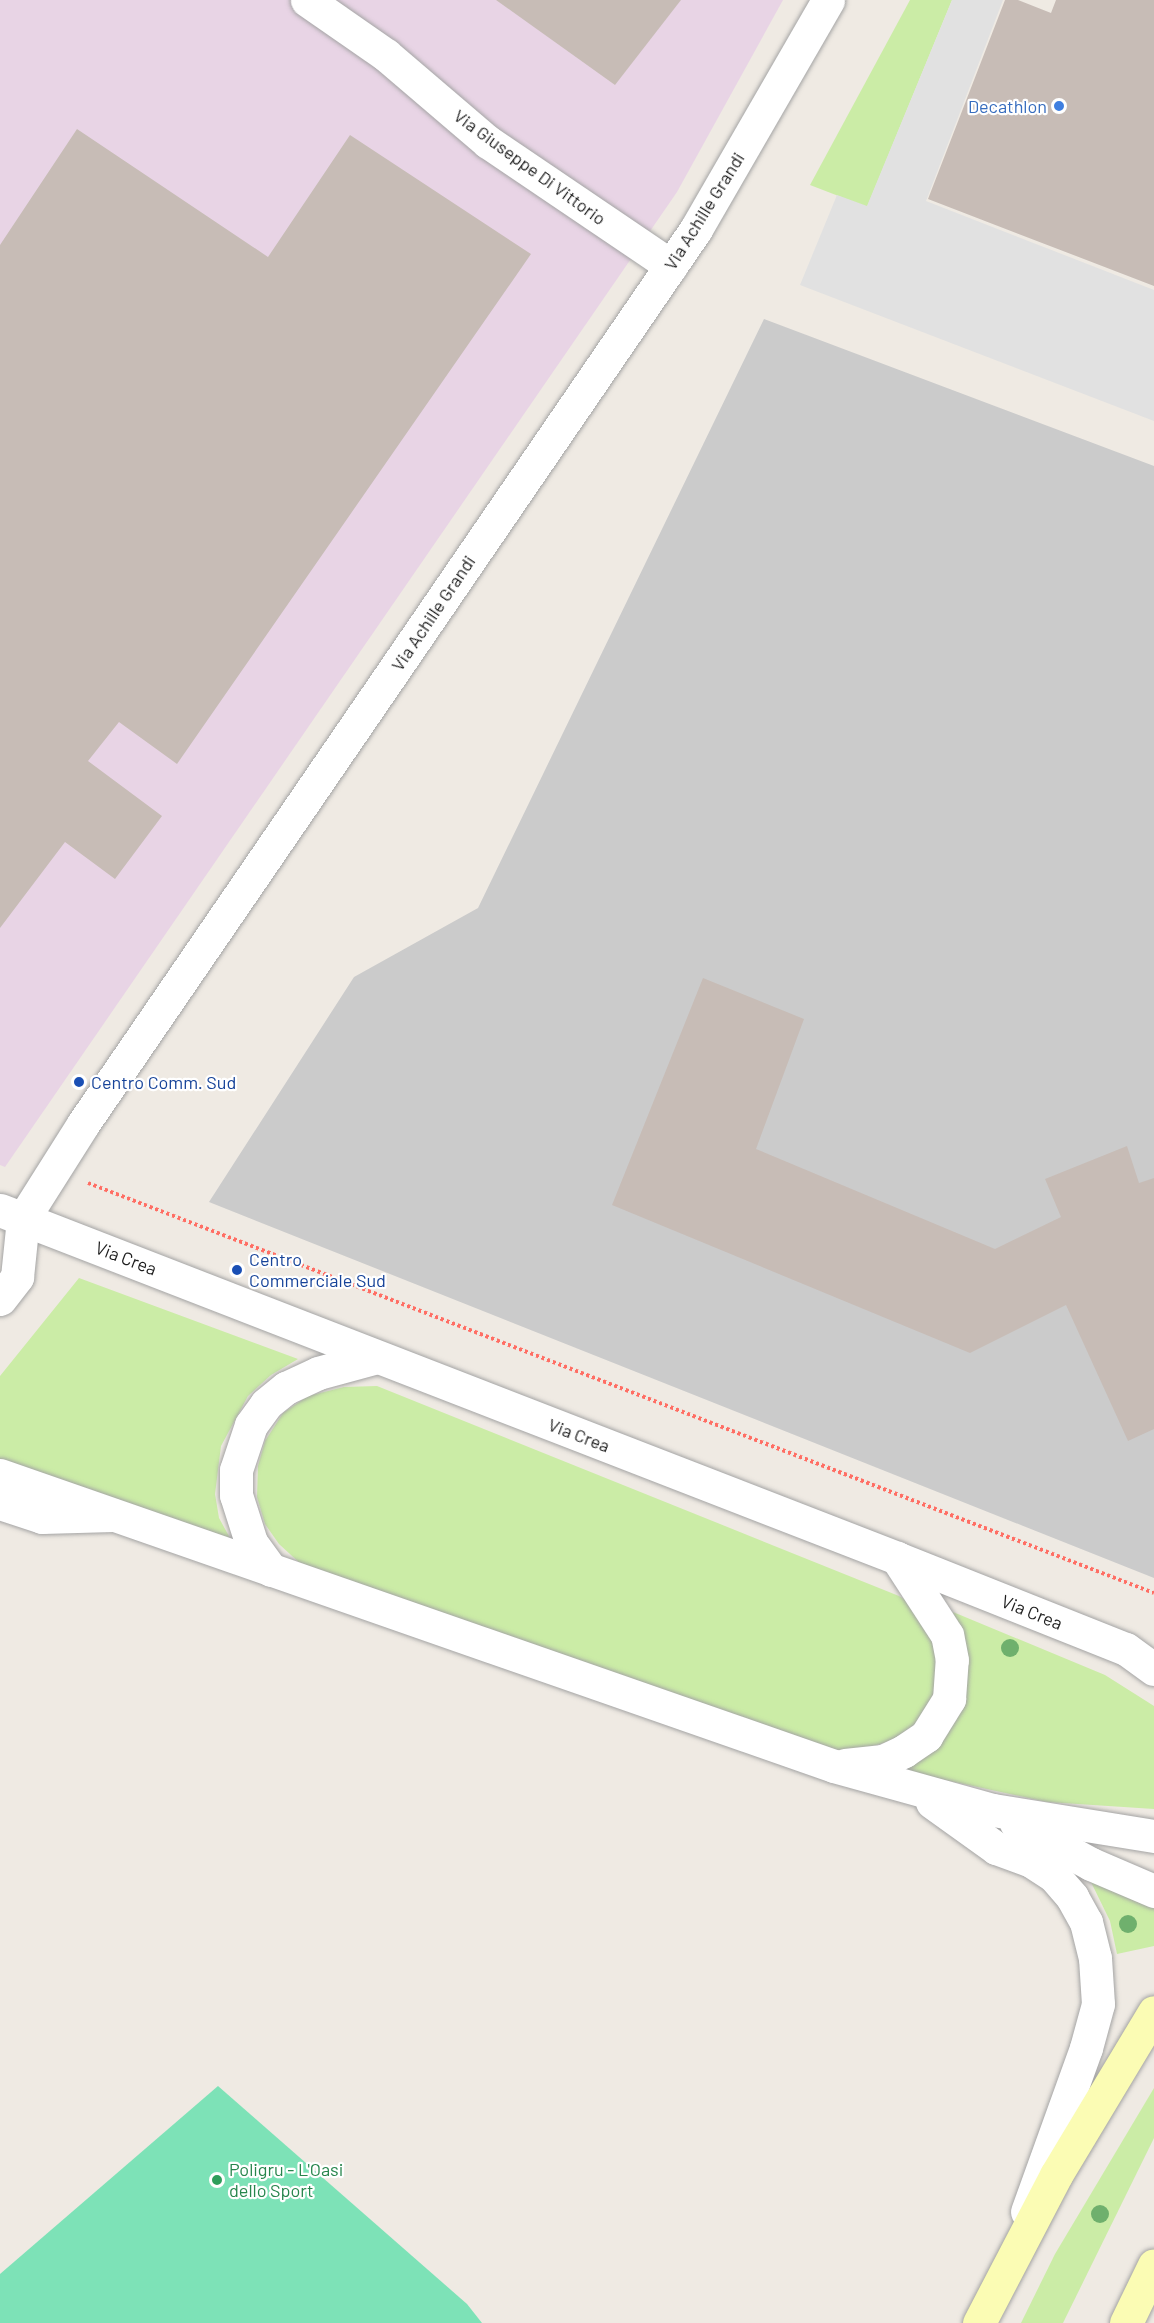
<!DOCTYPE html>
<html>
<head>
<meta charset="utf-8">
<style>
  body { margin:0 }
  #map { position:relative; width:1154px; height:2323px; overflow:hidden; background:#efeae3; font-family:Barlow,sans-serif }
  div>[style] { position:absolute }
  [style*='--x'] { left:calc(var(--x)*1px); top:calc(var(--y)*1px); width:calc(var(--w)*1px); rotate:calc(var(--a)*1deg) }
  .industrial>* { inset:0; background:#e8d4e5 }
  .religious>* { inset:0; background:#cbcbcb }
  .grass>* { inset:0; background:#cbeca6 }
  .pitch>* { inset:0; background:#7de2b7 }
  .parking>* { inset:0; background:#e1e1e1 }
  .building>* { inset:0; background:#c7bcb6 }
  .path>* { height:4px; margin-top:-2px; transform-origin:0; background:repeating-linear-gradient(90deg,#ff6e64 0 3px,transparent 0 6px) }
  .roads { filter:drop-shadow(0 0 2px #a4a4a4) drop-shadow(0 0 2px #a4a4a4) }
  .minor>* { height:33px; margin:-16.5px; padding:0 16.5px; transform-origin:16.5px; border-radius:16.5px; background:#fff }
  .tertiary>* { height:33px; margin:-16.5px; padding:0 16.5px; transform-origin:16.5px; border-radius:16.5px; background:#fff }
  .secondary>* { height:33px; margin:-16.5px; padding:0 16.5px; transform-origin:16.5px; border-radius:16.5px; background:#fbfcb4 }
  .trees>* { width:18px; height:18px; margin:-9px; border-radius:50%; background:#6fb06d }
  .dots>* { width:16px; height:16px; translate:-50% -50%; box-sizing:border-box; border:3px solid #fff; border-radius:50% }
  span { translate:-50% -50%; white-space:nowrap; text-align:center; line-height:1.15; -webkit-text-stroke:4.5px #fff; paint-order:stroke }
  .shop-label { font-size:18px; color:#366cbe }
  .right { translate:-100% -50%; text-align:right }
  .street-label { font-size:18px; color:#1d1d1d }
  .transit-label { font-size:18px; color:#164399 }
  .left { translate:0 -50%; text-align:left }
  .leisure-label { font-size:18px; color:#27864d }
</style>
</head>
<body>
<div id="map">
  <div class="industrial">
    <div style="clip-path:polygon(0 0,783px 0,677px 192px,5px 1167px,0 1165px)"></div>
  </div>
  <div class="religious">
    <div style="clip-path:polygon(764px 319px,1154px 466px,1154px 1578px,209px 1202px,354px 977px,478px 908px)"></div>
  </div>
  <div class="grass">
    <div style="clip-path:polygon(910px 0,952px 0,867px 207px,810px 185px)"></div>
    <div style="clip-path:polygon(79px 1278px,298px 1359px,271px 1375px,248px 1396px,221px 1446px,215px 1494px,219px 1518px,230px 1538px,0 1460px,0 1376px)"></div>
    <div style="clip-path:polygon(377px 1386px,899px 1596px,910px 1603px,936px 1643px,939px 1668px,933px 1695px,918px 1722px,891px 1741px,850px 1752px,833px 1749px,303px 1566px,279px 1544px,265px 1524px,257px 1497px,258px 1466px,265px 1441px,283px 1413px,308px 1396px,344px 1387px)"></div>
    <div style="clip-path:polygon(953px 1612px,1105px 1675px,1154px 1706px,1154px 1809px,1047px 1802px,899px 1770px,963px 1639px)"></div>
    <div style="clip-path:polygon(1090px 1880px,1154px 1906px,1154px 1946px,1117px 1954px,1110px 1921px)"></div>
    <div style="clip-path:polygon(1154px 2088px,1154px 2138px,1063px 2323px,1021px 2323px,1055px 2254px)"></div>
  </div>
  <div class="pitch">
    <div style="clip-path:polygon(218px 2086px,467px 2304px,482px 2323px,0 2323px,0 2274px)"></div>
  </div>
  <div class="parking">
    <div style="clip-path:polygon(952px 0,1003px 0,926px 201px,1154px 290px,1154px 421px,800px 285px,837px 195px,867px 206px)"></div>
  </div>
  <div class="building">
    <div style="clip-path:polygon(496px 0,681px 0,615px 85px)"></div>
    <div style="clip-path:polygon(1005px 0,1018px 0,1051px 13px,1056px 0,1154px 0,1154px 286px,928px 199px)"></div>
    <div style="clip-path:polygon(77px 129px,268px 257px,350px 135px,531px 254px,177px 764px,119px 722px,88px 761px,162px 816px,115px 879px,65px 842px,0 928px,0 245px)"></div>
    <div style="clip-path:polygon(703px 978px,804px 1019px,756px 1149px,995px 1249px,1061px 1217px,1045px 1179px,1127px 1146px,1139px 1183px,1154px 1178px,1154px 1429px,1128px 1441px,1066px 1305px,970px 1353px,612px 1205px)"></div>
  </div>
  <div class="path">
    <div style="--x:88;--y:1183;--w:1142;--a:21.04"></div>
  </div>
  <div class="roads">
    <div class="minor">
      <div style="--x:307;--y:0;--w:96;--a:34.8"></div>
      <div style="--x:386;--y:55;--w:134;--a:40.5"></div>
      <div style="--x:488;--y:142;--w:221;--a:34.1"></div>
      <div style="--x:0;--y:1299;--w:28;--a:-52"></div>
      <div style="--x:17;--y:1277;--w:58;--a:-84.1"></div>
      <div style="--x:23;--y:1219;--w:112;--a:-57.7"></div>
      <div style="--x:83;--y:1124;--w:1085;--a:-55.59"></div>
      <div style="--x:696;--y:229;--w:264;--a:-60"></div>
      <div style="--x:0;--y:1503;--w:44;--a:18.4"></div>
      <div style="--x:42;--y:1517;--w:71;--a:-1.6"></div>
    </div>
    <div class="tertiary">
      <div style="--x:0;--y:1210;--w:962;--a:21.2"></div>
      <div style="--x:897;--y:1558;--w:246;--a:21.7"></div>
      <div style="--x:1126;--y:1649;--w:34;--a:36"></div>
      <div style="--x:0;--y:1475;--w:883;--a:19.23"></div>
      <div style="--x:834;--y:1766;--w:165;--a:15.5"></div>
      <div style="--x:993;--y:1810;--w:163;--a:9.2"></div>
      <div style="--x:271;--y:1570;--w:34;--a:-126"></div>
      <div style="--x:251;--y:1542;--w:49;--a:-107.7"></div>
      <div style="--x:236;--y:1495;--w:25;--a:-90"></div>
      <div style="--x:236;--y:1470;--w:47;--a:-71.6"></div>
      <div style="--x:251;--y:1425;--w:26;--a:-54"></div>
      <div style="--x:266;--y:1404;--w:26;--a:-39"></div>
      <div style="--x:286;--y:1388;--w:35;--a:-25"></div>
      <div style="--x:318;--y:1373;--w:61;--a:-15.2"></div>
      <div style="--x:845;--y:1765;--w:38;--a:-6"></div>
      <div style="--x:883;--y:1761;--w:23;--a:-25"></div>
      <div style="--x:904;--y:1751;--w:27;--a:-34"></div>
      <div style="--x:926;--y:1736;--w:44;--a:-58.1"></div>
      <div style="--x:949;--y:1699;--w:39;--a:-86"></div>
      <div style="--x:952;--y:1660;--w:25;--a:-101"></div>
      <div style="--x:947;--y:1635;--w:92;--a:-123"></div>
      <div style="--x:932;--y:1802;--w:79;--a:35.7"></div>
      <div style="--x:996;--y:1848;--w:37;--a:20"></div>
      <div style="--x:1031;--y:1861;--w:27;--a:33"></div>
      <div style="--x:1054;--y:1876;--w:28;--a:49"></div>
      <div style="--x:1072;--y:1897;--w:29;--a:61"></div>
      <div style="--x:1086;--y:1922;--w:37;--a:76"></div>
      <div style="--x:1095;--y:1958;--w:46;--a:86.3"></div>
      <div style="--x:1098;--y:2004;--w:46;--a:105.3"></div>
      <div style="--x:1086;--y:2048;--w:174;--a:109.8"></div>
      <div style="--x:1016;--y:1823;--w:85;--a:28.7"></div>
      <div style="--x:1091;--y:1864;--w:69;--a:23.2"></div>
    </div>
    <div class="secondary">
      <div style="--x:979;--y:2323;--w:167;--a:-62.5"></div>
      <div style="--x:1056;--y:2175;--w:190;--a:-59"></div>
      <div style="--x:1126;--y:2323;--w:64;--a:-64.2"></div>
    </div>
  </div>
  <div class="trees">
    <div style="left:1010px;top:1648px"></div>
    <div style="left:1128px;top:1924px"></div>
    <div style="left:1100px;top:2214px"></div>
  </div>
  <div class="dots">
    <div style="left:1059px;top:106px;background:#3f7fe0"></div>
    <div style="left:79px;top:1082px;background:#1a4fb4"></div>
    <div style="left:237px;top:1270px;background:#1a4fb4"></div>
    <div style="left:217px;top:2180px;background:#2e9e5b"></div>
  </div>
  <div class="shop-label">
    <span class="right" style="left:1047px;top:106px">Decathlon</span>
  </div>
  <div class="street-label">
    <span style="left:530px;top:167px;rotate:36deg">Via Giuseppe Di Vittorio</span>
    <span style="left:704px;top:211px;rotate:-58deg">Via Achille Grandi</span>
    <span style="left:433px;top:613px;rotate:-56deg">Via Achille Grandi</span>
    <span style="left:126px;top:1258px;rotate:21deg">Via Crea</span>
    <span style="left:579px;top:1435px;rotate:21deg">Via Crea</span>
    <span style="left:1032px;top:1612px;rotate:22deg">Via Crea</span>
  </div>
  <div class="transit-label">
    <span class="left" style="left:91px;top:1082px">Centro Comm. Sud</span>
    <span class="left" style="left:249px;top:1270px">Centro<br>Commerciale Sud</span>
  </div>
  <div class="leisure-label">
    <span class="left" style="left:229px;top:2180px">Poligru - L'Oasi<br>dello Sport</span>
  </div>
</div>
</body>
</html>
